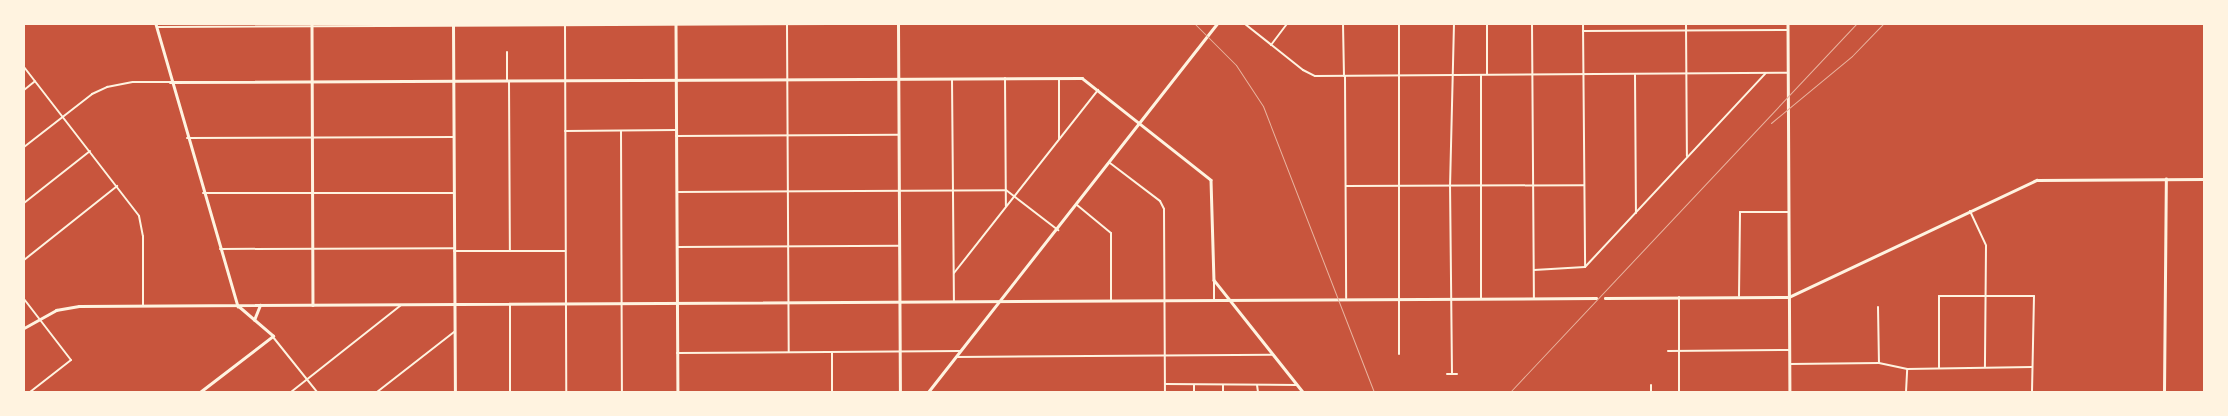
<!DOCTYPE html>
<html>
<head>
<meta charset="utf-8">
<style>
  body { margin:0 }
  #map { position:relative; width:2228px; height:416px; overflow:hidden; background:#c8553d; font-family:Barlow,sans-serif }
  div>[style] { position:absolute }
  [style*='--x'] { left:calc(var(--x)*1px); top:calc(var(--y)*1px); width:calc(var(--w)*1px); rotate:calc(var(--a)*1deg) }
  .minor>* { height:2px; margin:-1px; padding:0 1px; transform-origin:1px; border-radius:1px; background:#fff3e0 }
  .tertiary>* { height:2.5px; margin:-1.25px; padding:0 1.25px; transform-origin:1.25px; border-radius:1.25px; background:#fff3e0 }
  .secondary>* { height:3px; margin:-1.5px; padding:0 1.5px; transform-origin:1.5px; border-radius:1.5px; background:#fff3e0 }
  .primary>* { height:3px; margin:-1.5px; padding:0 1.5px; transform-origin:1.5px; border-radius:1.5px; background:#fff3e0 }
  .rail>* { height:1px; margin:-0.5px; padding:0 0.5px; transform-origin:0.5px; border-radius:0.5px; background:#e9b49f }
  span { translate:-50% -50%; white-space:nowrap; text-align:center; line-height:1.15; -webkit-text-stroke:4px #fff3e0; paint-order:stroke }
  .frame { position:absolute; inset:0; border:25px solid #fff3e0; pointer-events:none }
</style>
</head>
<body>
<div id="map">
  <div class="minor">
    <div style="--x:565;--y:24;--w:368;--a:89.8"></div>
    <div style="--x:787;--y:24;--w:328;--a:89.7"></div>
    <div style="--x:1245;--y:24;--w:74;--a:38.4"></div>
    <div style="--x:1303;--y:70;--w:13;--a:27"></div>
    <div style="--x:1315;--y:76;--w:472;--a:-0.4"></div>
    <div style="--x:1343;--y:24;--w:52;--a:88.9"></div>
    <div style="--x:1399;--y:24;--w:330;--a:90"></div>
    <div style="--x:1487;--y:24;--w:50;--a:90"></div>
    <div style="--x:1532;--y:24;--w:274;--a:89.6"></div>
    <div style="--x:1583;--y:24;--w:243;--a:89.5"></div>
    <div style="--x:1686;--y:24;--w:132;--a:89.6"></div>
    <div style="--x:157;--y:27;--w:674;--a:-0.26"></div>
    <div style="--x:1583;--y:31;--w:205;--a:-0.3"></div>
    <div style="--x:1271;--y:45;--w:26;--a:-53"></div>
    <div style="--x:24;--y:67;--w:188;--a:52.3"></div>
    <div style="--x:139;--y:216;--w:20;--a:79"></div>
    <div style="--x:143;--y:236;--w:70;--a:90"></div>
    <div style="--x:1481;--y:75;--w:223;--a:90"></div>
    <div style="--x:1635;--y:75;--w:138;--a:89.6"></div>
    <div style="--x:1345;--y:76;--w:222;--a:89.7"></div>
    <div style="--x:1005;--y:78;--w:128;--a:89.6"></div>
    <div style="--x:952;--y:79;--w:222;--a:89.5"></div>
    <div style="--x:1059;--y:79;--w:60;--a:90"></div>
    <div style="--x:507;--y:81;--w:29;--a:-90"></div>
    <div style="--x:509;--y:81;--w:169;--a:89.7"></div>
    <div style="--x:24;--y:90;--w:14;--a:-39"></div>
    <div style="--x:565;--y:131;--w:111;--a:-0.5"></div>
    <div style="--x:621;--y:131;--w:261;--a:89.8"></div>
    <div style="--x:676;--y:136;--w:223;--a:-0.3"></div>
    <div style="--x:187;--y:138;--w:267;--a:-0.2"></div>
    <div style="--x:24;--y:147;--w:86;--a:-37.9"></div>
    <div style="--x:92;--y:94;--w:17;--a:-25"></div>
    <div style="--x:107;--y:87;--w:26;--a:-11"></div>
    <div style="--x:133;--y:82;--w:37;--a:0"></div>
    <div style="--x:1110;--y:163;--w:63;--a:37.2"></div>
    <div style="--x:1160;--y:201;--w:9;--a:63"></div>
    <div style="--x:1164;--y:209;--w:183;--a:89.7"></div>
    <div style="--x:1346;--y:186;--w:238;--a:-0.2"></div>
    <div style="--x:677;--y:192;--w:329;--a:-0.3"></div>
    <div style="--x:1006;--y:190;--w:66;--a:37.6"></div>
    <div style="--x:203;--y:193;--w:250;--a:0"></div>
    <div style="--x:24;--y:203;--w:84;--a:-38.2"></div>
    <div style="--x:1077;--y:205;--w:44;--a:39.5"></div>
    <div style="--x:1111;--y:233;--w:67;--a:90"></div>
    <div style="--x:1970;--y:211;--w:38;--a:65"></div>
    <div style="--x:1986;--y:246;--w:121;--a:90.5"></div>
    <div style="--x:677;--y:247;--w:223;--a:-0.3"></div>
    <div style="--x:220;--y:249;--w:234;--a:-0.2"></div>
    <div style="--x:454;--y:251;--w:111;--a:0"></div>
    <div style="--x:24;--y:260;--w:119;--a:-38.5"></div>
    <div style="--x:1534;--y:270;--w:51;--a:-3.4"></div>
    <div style="--x:1585;--y:267;--w:265;--a:-47"></div>
    <div style="--x:954;--y:273;--w:233;--a:-51.8"></div>
    <div style="--x:1739;--y:296;--w:84;--a:-89.3"></div>
    <div style="--x:1740;--y:212;--w:49;--a:0"></div>
    <div style="--x:1679;--y:297;--w:95;--a:90"></div>
    <div style="--x:24;--y:299;--w:77;--a:52.4"></div>
    <div style="--x:71;--y:360;--w:52;--a:142"></div>
    <div style="--x:1214;--y:300;--w:18;--a:-90"></div>
    <div style="--x:510;--y:305;--w:87;--a:90"></div>
    <div style="--x:1878;--y:307;--w:56;--a:89"></div>
    <div style="--x:273;--y:337;--w:70;--a:51.3"></div>
    <div style="--x:1668;--y:351;--w:122;--a:-0.5"></div>
    <div style="--x:677;--y:353;--w:283;--a:-0.4"></div>
    <div style="--x:956;--y:357;--w:317;--a:-0.4"></div>
    <div style="--x:1790;--y:364;--w:89;--a:-0.6"></div>
    <div style="--x:1879;--y:363;--w:29;--a:12"></div>
    <div style="--x:1907;--y:369;--w:125;--a:-0.9"></div>
    <div style="--x:1939;--y:368;--w:72;--a:-90"></div>
    <div style="--x:1939;--y:296;--w:95;--a:0"></div>
    <div style="--x:2034;--y:296;--w:96;--a:91.2"></div>
    <div style="--x:1447;--y:374;--w:10;--a:0"></div>
    <div style="--x:1452;--y:374;--w:187;--a:-90.6"></div>
    <div style="--x:1450;--y:187;--w:163;--a:-88.6"></div>
    <div style="--x:1165;--y:384;--w:132;--a:0.4"></div>
    <div style="--x:1194;--y:385;--w:7;--a:90"></div>
    <div style="--x:1257;--y:385;--w:7;--a:82"></div>
    <div style="--x:291;--y:392;--w:140;--a:-38.3"></div>
    <div style="--x:377;--y:392;--w:98;--a:-37.9"></div>
    <div style="--x:832;--y:392;--w:40;--a:-90"></div>
    <div style="--x:1223;--y:392;--w:7;--a:-90"></div>
    <div style="--x:1651;--y:392;--w:7;--a:-90"></div>
    <div style="--x:1906;--y:392;--w:22;--a:-87"></div>
  </div>
  <div class="tertiary">
    <div style="--x:156;--y:24;--w:294;--a:73.8"></div>
    <div style="--x:312;--y:24;--w:281;--a:89.8"></div>
    <div style="--x:676;--y:24;--w:368;--a:89.7"></div>
    <div style="--x:1788;--y:24;--w:368;--a:89.7"></div>
    <div style="--x:170;--y:82;--w:912;--a:-0.25"></div>
    <div style="--x:1082;--y:78;--w:164;--a:38.3"></div>
    <div style="--x:1211;--y:180;--w:100;--a:88.3"></div>
    <div style="--x:1214;--y:280;--w:143;--a:51.5"></div>
    <div style="--x:1605;--y:298;--w:184;--a:-0.3"></div>
    <div style="--x:1789;--y:297;--w:274;--a:-25.3"></div>
    <div style="--x:2037;--y:180;--w:167;--a:-0.3"></div>
    <div style="--x:254;--y:320;--w:16;--a:-68"></div>
    <div style="--x:24;--y:328;--w:37;--a:-29"></div>
    <div style="--x:56;--y:310;--w:23;--a:-10"></div>
    <div style="--x:79;--y:306;--w:1517;--a:-0.3"></div>
    <div style="--x:200;--y:392;--w:92;--a:-37.5"></div>
    <div style="--x:273;--y:336;--w:45;--a:-139.5"></div>
    <div style="--x:2164;--y:392;--w:213;--a:-89.5"></div>
  </div>
  <div class="secondary">
    <div style="--x:453;--y:24;--w:368;--a:89.7"></div>
  </div>
  <div class="primary">
    <div style="--x:898;--y:24;--w:368;--a:89.7"></div>
    <div style="--x:928;--y:392;--w:468;--a:-51.9"></div>
  </div>
  <div class="rail">
    <div style="--x:1195;--y:24;--w:58;--a:45"></div>
    <div style="--x:1236;--y:65;--w:49;--a:56.6"></div>
    <div style="--x:1263;--y:106;--w:307;--a:68.8"></div>
    <div style="--x:1771;--y:123;--w:105;--a:-39.6"></div>
    <div style="--x:1852;--y:56;--w:45;--a:-45.9"></div>
    <div style="--x:1510;--y:392;--w:505;--a:-46.76"></div>
  </div>
  <div class="frame"></div>
</div>
</body>
</html>
